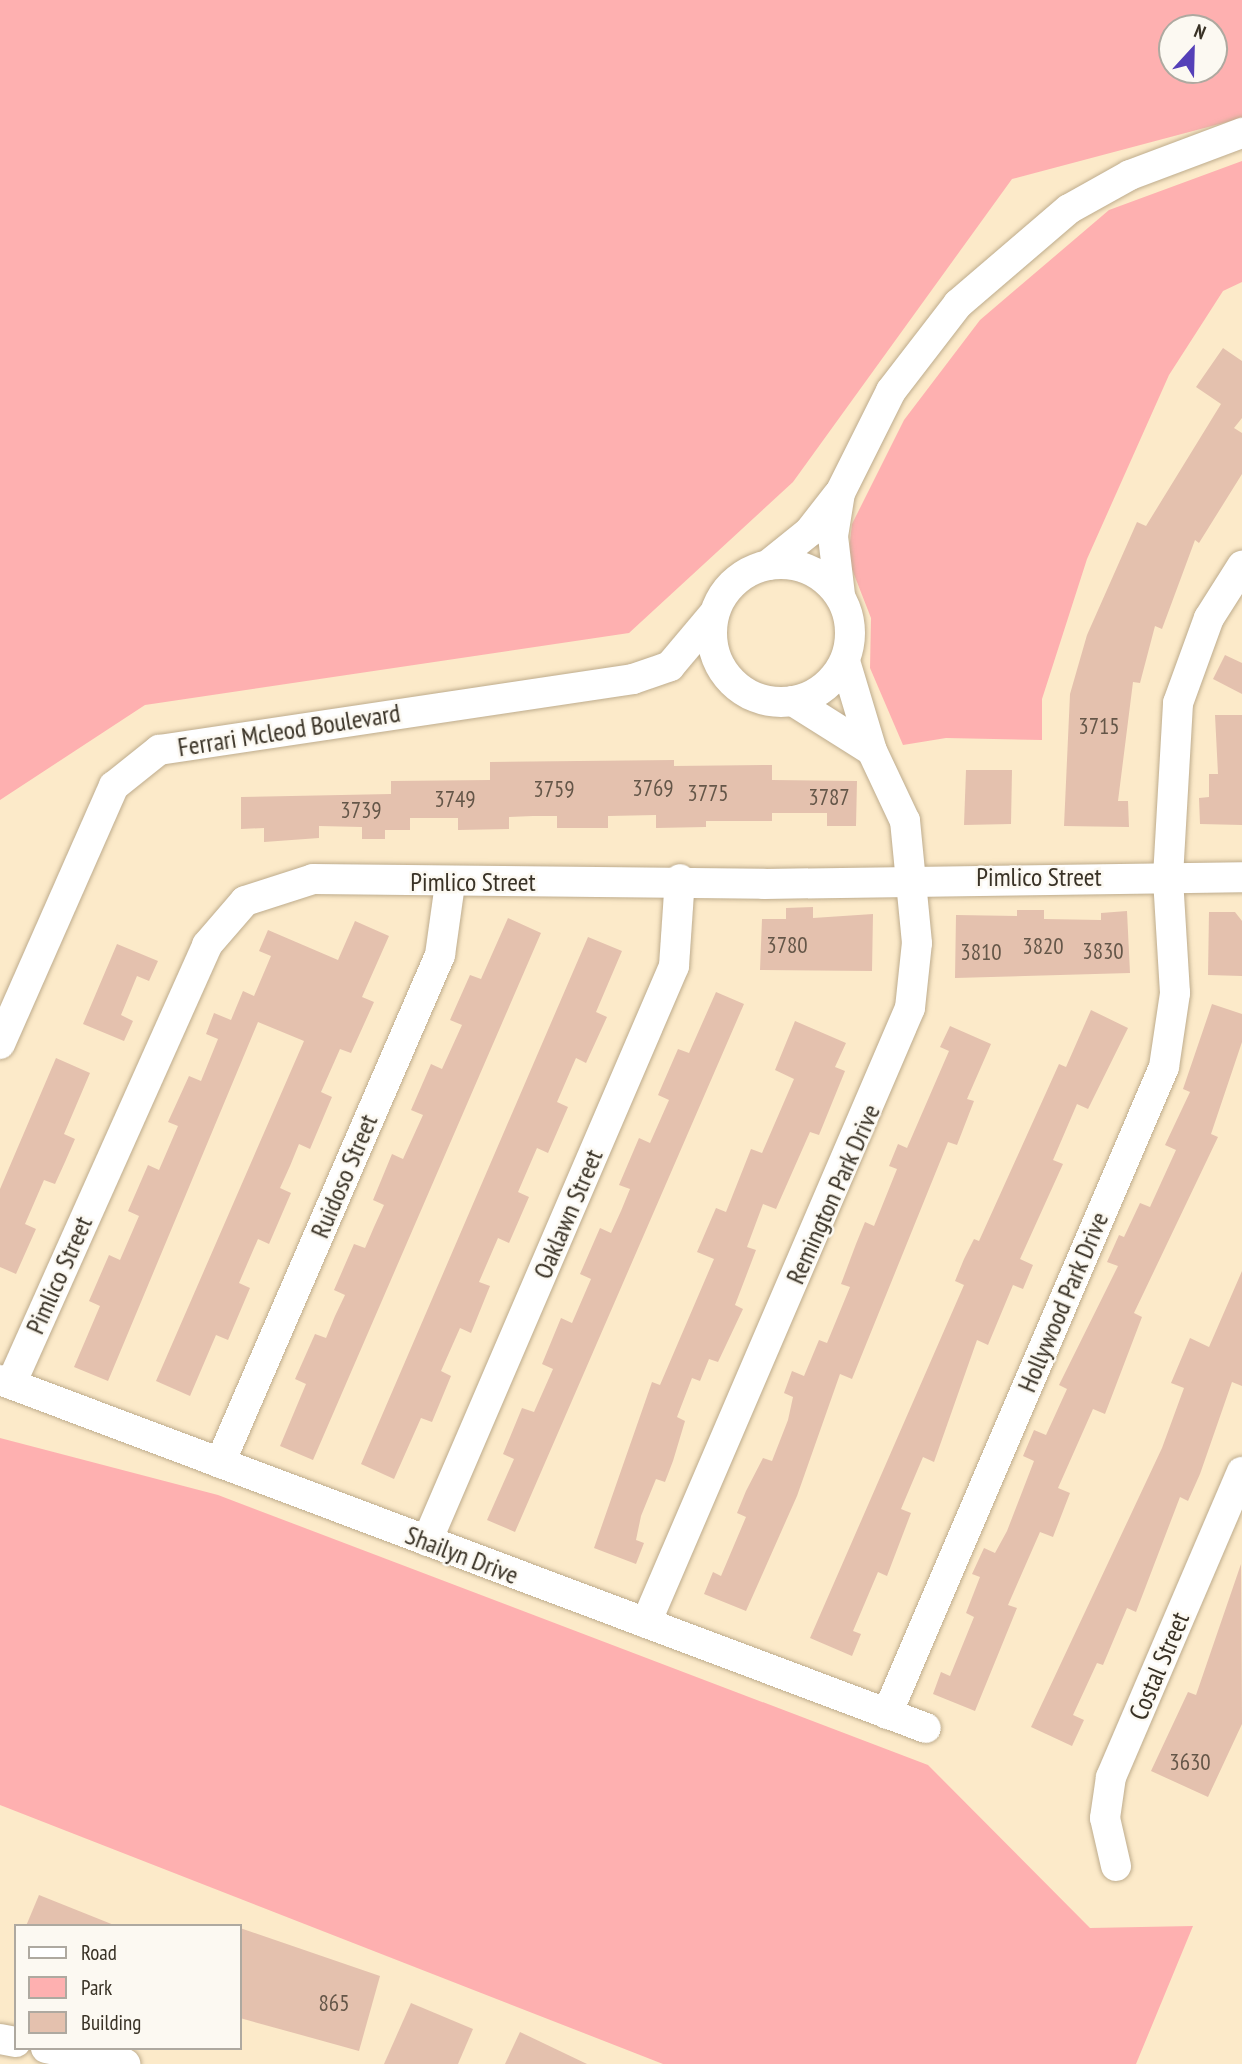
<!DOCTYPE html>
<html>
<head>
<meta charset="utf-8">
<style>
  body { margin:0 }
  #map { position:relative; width:1242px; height:2064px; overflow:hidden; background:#fceac9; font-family:"PT Sans Narrow",sans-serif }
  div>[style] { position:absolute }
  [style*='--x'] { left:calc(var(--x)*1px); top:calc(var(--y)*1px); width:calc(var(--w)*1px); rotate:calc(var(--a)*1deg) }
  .green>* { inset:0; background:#feb0b0 }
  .building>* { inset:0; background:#e4c1ae }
  .roads { filter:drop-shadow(0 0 2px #beac8d) drop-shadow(0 0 2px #beac8d) }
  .minor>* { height:30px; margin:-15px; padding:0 15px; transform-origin:15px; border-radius:15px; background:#fff }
  .minor>.ring { margin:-15px; padding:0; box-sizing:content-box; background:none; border:30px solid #fff; border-radius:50% }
  span { translate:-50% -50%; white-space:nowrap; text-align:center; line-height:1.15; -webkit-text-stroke:5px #fcf9f2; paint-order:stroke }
  .number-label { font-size:23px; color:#645648 }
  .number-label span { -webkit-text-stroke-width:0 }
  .street-label { font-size:26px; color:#393226 }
  .legend { position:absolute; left:14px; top:1924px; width:228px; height:126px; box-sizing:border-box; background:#fcf9f2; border:2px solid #aea9a0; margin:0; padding:9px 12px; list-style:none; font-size:21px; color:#393226 }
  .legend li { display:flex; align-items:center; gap:14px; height:35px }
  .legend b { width:35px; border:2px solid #aea9a0 }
  .north { position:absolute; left:1158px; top:14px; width:70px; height:70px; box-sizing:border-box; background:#fcf9f2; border:2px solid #aea9a0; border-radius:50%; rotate:22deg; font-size:19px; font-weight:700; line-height:28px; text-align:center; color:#393226 }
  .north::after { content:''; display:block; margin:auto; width:24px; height:32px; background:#5540b8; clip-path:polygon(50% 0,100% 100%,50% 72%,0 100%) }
</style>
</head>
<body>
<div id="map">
  <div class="green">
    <div style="clip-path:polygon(evenodd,0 0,1242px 0,1242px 118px,1012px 179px,793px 482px,629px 633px,145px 705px,0 800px,0 0,1172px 28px,1214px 28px,1214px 70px,1172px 70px,1172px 28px)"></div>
    <div style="clip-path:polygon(1242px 161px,1242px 282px,1223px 291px,1169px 375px,1087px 559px,1042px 699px,1042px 740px,946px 738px,903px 745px,870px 668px,871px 618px,848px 559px,852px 524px,904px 420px,980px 320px,1109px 210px)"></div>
    <div style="clip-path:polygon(0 1438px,218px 1495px,928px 1765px,1090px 1928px,1193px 1926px,1136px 2064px,663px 2064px,0 1805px)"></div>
  </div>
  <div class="building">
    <div style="clip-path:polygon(1223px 348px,1242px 361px,1242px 418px,1234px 428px,1242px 433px,1242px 474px,1199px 543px,1195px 540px,1162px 629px,1155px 626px,1140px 683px,1133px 682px,1118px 801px,1128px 801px,1129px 827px,1064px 826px,1070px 694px,1087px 635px,1137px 522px,1146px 526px,1221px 404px,1196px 387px)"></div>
    <div style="clip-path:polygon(1225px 655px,1242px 663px,1242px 694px,1213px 679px)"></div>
    <div style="clip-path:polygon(1215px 715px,1242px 715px,1242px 825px,1200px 824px,1199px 798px,1209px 797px,1209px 774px,1218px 774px)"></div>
    <div style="clip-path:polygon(674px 760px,674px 766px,772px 765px,772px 780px,857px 781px,856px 826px,827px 826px,827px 813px,772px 813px,772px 821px,706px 821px,706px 827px,656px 828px,656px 815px,608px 816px,608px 828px,557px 828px,557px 816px,533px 816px,509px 817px,509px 829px,458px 830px,458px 818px,410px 818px,410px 830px,385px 830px,385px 839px,362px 839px,362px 827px,319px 826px,319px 838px,264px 842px,264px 828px,241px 829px,241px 797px,391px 794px,391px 781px,490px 780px,490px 762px)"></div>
    <div style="clip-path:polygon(966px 770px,1012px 770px,1011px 824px,964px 825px)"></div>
    <div style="clip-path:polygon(813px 907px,813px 918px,873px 914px,872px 971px,760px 970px,762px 919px,786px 919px,786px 908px)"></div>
    <div style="clip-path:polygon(1017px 910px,1044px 910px,1044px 919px,1101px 920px,1101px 913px,1127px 911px,1130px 973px,955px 978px,956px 915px,1017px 916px)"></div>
    <div style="clip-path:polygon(1209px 912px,1235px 912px,1242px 921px,1242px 976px,1208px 975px)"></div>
    <div style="clip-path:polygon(508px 918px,541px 933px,313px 1460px,280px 1446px,306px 1384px,295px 1379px,315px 1334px,326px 1338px,335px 1316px,345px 1295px,334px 1290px,354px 1244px,365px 1248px,374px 1227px,384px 1205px,373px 1200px,392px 1154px,403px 1159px,423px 1115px,411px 1110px,431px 1064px,442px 1069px,462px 1025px,450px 1020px,470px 975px,481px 979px)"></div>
    <div style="clip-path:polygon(355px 921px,389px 936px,362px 997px,374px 1002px,351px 1053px,340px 1049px,321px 1092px,332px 1097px,310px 1149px,299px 1144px,290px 1166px,280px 1188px,291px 1193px,269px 1244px,258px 1239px,248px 1262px,239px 1283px,250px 1288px,228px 1340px,216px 1335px,190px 1396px,156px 1381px,304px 1041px,258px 1022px,108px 1381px,74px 1367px,100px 1306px,89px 1301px,109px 1255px,120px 1260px,139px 1216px,128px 1211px,148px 1165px,159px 1170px,178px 1126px,168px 1122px,189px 1076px,201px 1081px,218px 1039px,206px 1034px,214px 1013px,231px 1020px,243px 991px,254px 996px,271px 956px,259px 951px,268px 930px,338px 960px)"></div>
    <div style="clip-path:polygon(588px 937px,622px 951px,596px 1012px,607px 1017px,586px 1063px,576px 1058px,557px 1102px,568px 1107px,548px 1153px,537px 1148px,518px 1192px,529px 1197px,509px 1243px,498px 1238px,479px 1282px,490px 1286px,471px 1333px,460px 1328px,441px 1371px,451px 1376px,432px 1422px,421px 1418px,394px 1479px,361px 1464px)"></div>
    <div style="clip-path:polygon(117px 944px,158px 961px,149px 981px,137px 976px,121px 1015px,133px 1021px,124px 1041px,83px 1024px)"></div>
    <div style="clip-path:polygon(716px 992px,744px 1004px,515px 1532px,487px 1520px,514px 1459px,503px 1454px,522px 1408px,534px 1412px,553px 1369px,542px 1364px,561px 1318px,572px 1323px,591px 1279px,580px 1274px,600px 1228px,611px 1233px,621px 1211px,630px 1189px,619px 1185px,639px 1138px,650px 1143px,669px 1100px,658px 1095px,678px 1049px,689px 1053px)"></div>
    <div style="clip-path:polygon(1212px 1004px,1242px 1014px,1242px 1042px,1211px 1134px,1218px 1137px,1134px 1313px,1142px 1317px,1105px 1414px,1093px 1409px,1058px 1488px,1070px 1493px,1053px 1537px,1040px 1532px,1008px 1605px,1017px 1608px,975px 1711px,933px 1694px,941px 1672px,950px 1676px,974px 1617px,966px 1613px,980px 1577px,972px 1574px,984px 1548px,995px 1553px,1007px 1531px,1034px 1461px,1023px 1456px,1034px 1430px,1046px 1435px,1067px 1389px,1059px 1385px,1118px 1266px,1107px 1262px,1119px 1235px,1124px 1237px,1140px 1203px,1150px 1207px,1176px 1150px,1165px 1145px,1190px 1092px,1183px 1089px)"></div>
    <div style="clip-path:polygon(1091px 1010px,1128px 1028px,1088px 1109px,1077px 1104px,1053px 1160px,1063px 1164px,1020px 1259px,1033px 1265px,1023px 1289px,1013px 1285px,988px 1345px,977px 1340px,934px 1462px,923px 1457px,901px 1509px,911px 1513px,887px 1576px,878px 1572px,853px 1631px,861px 1634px,852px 1656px,810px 1638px,964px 1285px,955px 1281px,964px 1259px,974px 1239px,979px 1241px,1059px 1064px,1066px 1067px)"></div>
    <div style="clip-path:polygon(795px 1021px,846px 1043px,835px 1067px,845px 1071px,819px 1135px,810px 1132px,776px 1209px,763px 1204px,747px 1247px,756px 1250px,735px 1305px,743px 1309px,718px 1362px,709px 1359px,700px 1381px,692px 1378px,677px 1417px,685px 1421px,673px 1461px,665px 1482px,656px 1479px,641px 1516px,636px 1540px,644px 1543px,636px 1564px,594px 1548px,652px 1382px,660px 1385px,714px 1259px,697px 1252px,716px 1208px,726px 1212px,751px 1149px,762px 1153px,794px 1079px,775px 1070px)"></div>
    <div style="clip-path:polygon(950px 1026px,991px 1044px,967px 1099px,974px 1101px,957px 1145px,948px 1142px,852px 1379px,840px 1374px,797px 1496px,746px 1611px,704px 1594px,713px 1572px,721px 1576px,746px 1517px,737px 1513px,746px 1491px,763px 1458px,772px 1461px,788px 1420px,793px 1397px,784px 1393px,792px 1371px,804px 1376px,819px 1340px,827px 1343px,850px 1287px,841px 1284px,856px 1244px,865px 1222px,874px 1226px,897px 1169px,889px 1166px,898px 1144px,907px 1148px,949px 1051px,940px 1047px)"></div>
    <div style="clip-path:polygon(56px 1058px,90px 1073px,64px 1134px,75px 1139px,65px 1162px,55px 1184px,44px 1180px,25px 1224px,36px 1229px,16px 1274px,0 1267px,0 1189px)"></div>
    <div style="clip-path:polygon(1242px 1271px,1242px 1386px,1232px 1382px,1200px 1474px,1188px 1501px,1180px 1497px,1136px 1612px,1127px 1608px,1103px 1665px,1097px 1663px,1073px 1715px,1084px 1720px,1072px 1746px,1031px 1727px,1162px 1448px,1184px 1388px,1171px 1383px,1190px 1338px,1209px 1347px)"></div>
    <div style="clip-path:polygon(1241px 1564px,1242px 1724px,1208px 1797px,1151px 1771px,1188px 1692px,1196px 1695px)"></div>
    <div style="clip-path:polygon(39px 1895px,114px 1925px,114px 1926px,26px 1926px)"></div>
    <div style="clip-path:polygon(240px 1928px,380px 1976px,359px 2051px,240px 2018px)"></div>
    <div style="clip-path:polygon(411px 2003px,473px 2029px,458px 2064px,384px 2064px)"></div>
    <div style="clip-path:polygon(520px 2032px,587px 2064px,505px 2064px)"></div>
  </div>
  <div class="roads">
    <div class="minor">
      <div class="ring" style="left:712px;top:564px;width:108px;height:108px"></div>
      <div style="--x:768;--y:565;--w:53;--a:-38.8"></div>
      <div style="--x:809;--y:532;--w:46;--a:-52.1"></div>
      <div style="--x:840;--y:595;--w:59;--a:-96.8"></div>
      <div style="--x:833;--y:536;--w:44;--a:-80.8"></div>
      <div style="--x:840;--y:493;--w:114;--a:-63.4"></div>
      <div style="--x:891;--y:391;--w:110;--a:-52.4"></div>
      <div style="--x:958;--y:304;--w:146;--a:-40.6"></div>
      <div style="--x:1069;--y:209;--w:70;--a:-29.1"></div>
      <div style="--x:1130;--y:175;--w:120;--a:-20.6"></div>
      <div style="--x:793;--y:701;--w:93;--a:32.3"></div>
      <div style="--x:0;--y:1044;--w:282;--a:-66.2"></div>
      <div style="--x:114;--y:786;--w:58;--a:-38.7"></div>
      <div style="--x:159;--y:750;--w:479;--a:-8.5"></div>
      <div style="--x:633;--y:679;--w:39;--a:-19"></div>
      <div style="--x:670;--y:666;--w:67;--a:-49.9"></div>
      <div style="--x:0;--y:1380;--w:989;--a:20.6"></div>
      <div style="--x:11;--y:1384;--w:481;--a:-65.9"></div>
      <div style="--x:207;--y:945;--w:58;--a:-49.2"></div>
      <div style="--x:245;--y:901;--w:71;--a:-17.9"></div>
      <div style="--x:313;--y:879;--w:451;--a:0.6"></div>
      <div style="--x:764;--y:884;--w:478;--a:-0.8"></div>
      <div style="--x:220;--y:1463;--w:554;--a:-66.58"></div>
      <div style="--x:440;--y:955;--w:72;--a:-82"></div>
      <div style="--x:427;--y:1541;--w:626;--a:-66.75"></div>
      <div style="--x:674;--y:966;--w:87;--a:-86.1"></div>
      <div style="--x:646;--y:1623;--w:669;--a:-66.77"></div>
      <div style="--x:910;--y:1008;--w:65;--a:-83.9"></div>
      <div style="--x:917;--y:943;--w:123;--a:-95.6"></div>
      <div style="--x:905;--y:821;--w:77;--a:-115.2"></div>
      <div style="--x:872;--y:751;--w:94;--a:-106.7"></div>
      <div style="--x:887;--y:1714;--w:704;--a:-66.82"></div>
      <div style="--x:1164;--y:1067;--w:75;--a:-81.5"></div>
      <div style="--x:1175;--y:993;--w:116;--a:-93.5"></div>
      <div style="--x:1168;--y:877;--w:174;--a:-86.7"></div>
      <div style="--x:1178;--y:703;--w:90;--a:-70"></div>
      <div style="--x:1209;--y:618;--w:62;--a:-57.6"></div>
      <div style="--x:1116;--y:1866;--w:49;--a:-102.9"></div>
      <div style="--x:1105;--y:1818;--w:41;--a:-81.7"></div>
      <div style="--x:1111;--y:1777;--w:332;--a:-66.8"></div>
      <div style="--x:0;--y:2039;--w:16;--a:11"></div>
      <div style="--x:46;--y:2048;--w:81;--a:11.4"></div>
    </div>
  </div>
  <div class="number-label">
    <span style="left:1099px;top:726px">3715</span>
    <span style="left:653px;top:788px">3769</span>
    <span style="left:554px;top:789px">3759</span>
    <span style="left:708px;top:793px">3775</span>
    <span style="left:829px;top:797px">3787</span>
    <span style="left:455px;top:799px">3749</span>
    <span style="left:361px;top:810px">3739</span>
    <span style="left:787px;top:945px">3780</span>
    <span style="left:1043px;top:946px">3820</span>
    <span style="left:1103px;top:951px">3830</span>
    <span style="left:981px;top:952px">3810</span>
    <span style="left:1190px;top:1762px">3630</span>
    <span style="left:334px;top:2003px">865</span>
  </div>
  <div class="street-label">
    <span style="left:289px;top:730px;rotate:-9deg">Ferrari Mcleod Boulevard</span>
    <span style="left:1039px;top:877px">Pimlico Street</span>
    <span style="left:473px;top:882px">Pimlico Street</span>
    <span style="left:344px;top:1176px;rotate:-67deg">Ruidoso Street</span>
    <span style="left:833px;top:1194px;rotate:-66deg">Remington Park Drive</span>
    <span style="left:568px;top:1214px;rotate:-67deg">Oaklawn Street</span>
    <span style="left:59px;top:1275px;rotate:-66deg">Pimlico Street</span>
    <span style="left:1063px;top:1302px;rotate:-67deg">Hollywood Park Drive</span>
    <span style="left:462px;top:1555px;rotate:21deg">Shailyn Drive</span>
    <span style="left:1159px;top:1666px;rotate:-67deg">Costal Street</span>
  </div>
  <ul class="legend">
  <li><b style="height:9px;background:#fff"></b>Road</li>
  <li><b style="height:19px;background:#feb0b0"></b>Park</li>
  <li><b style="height:19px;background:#e4c1ae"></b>Building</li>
  </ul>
  <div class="north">N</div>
</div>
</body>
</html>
